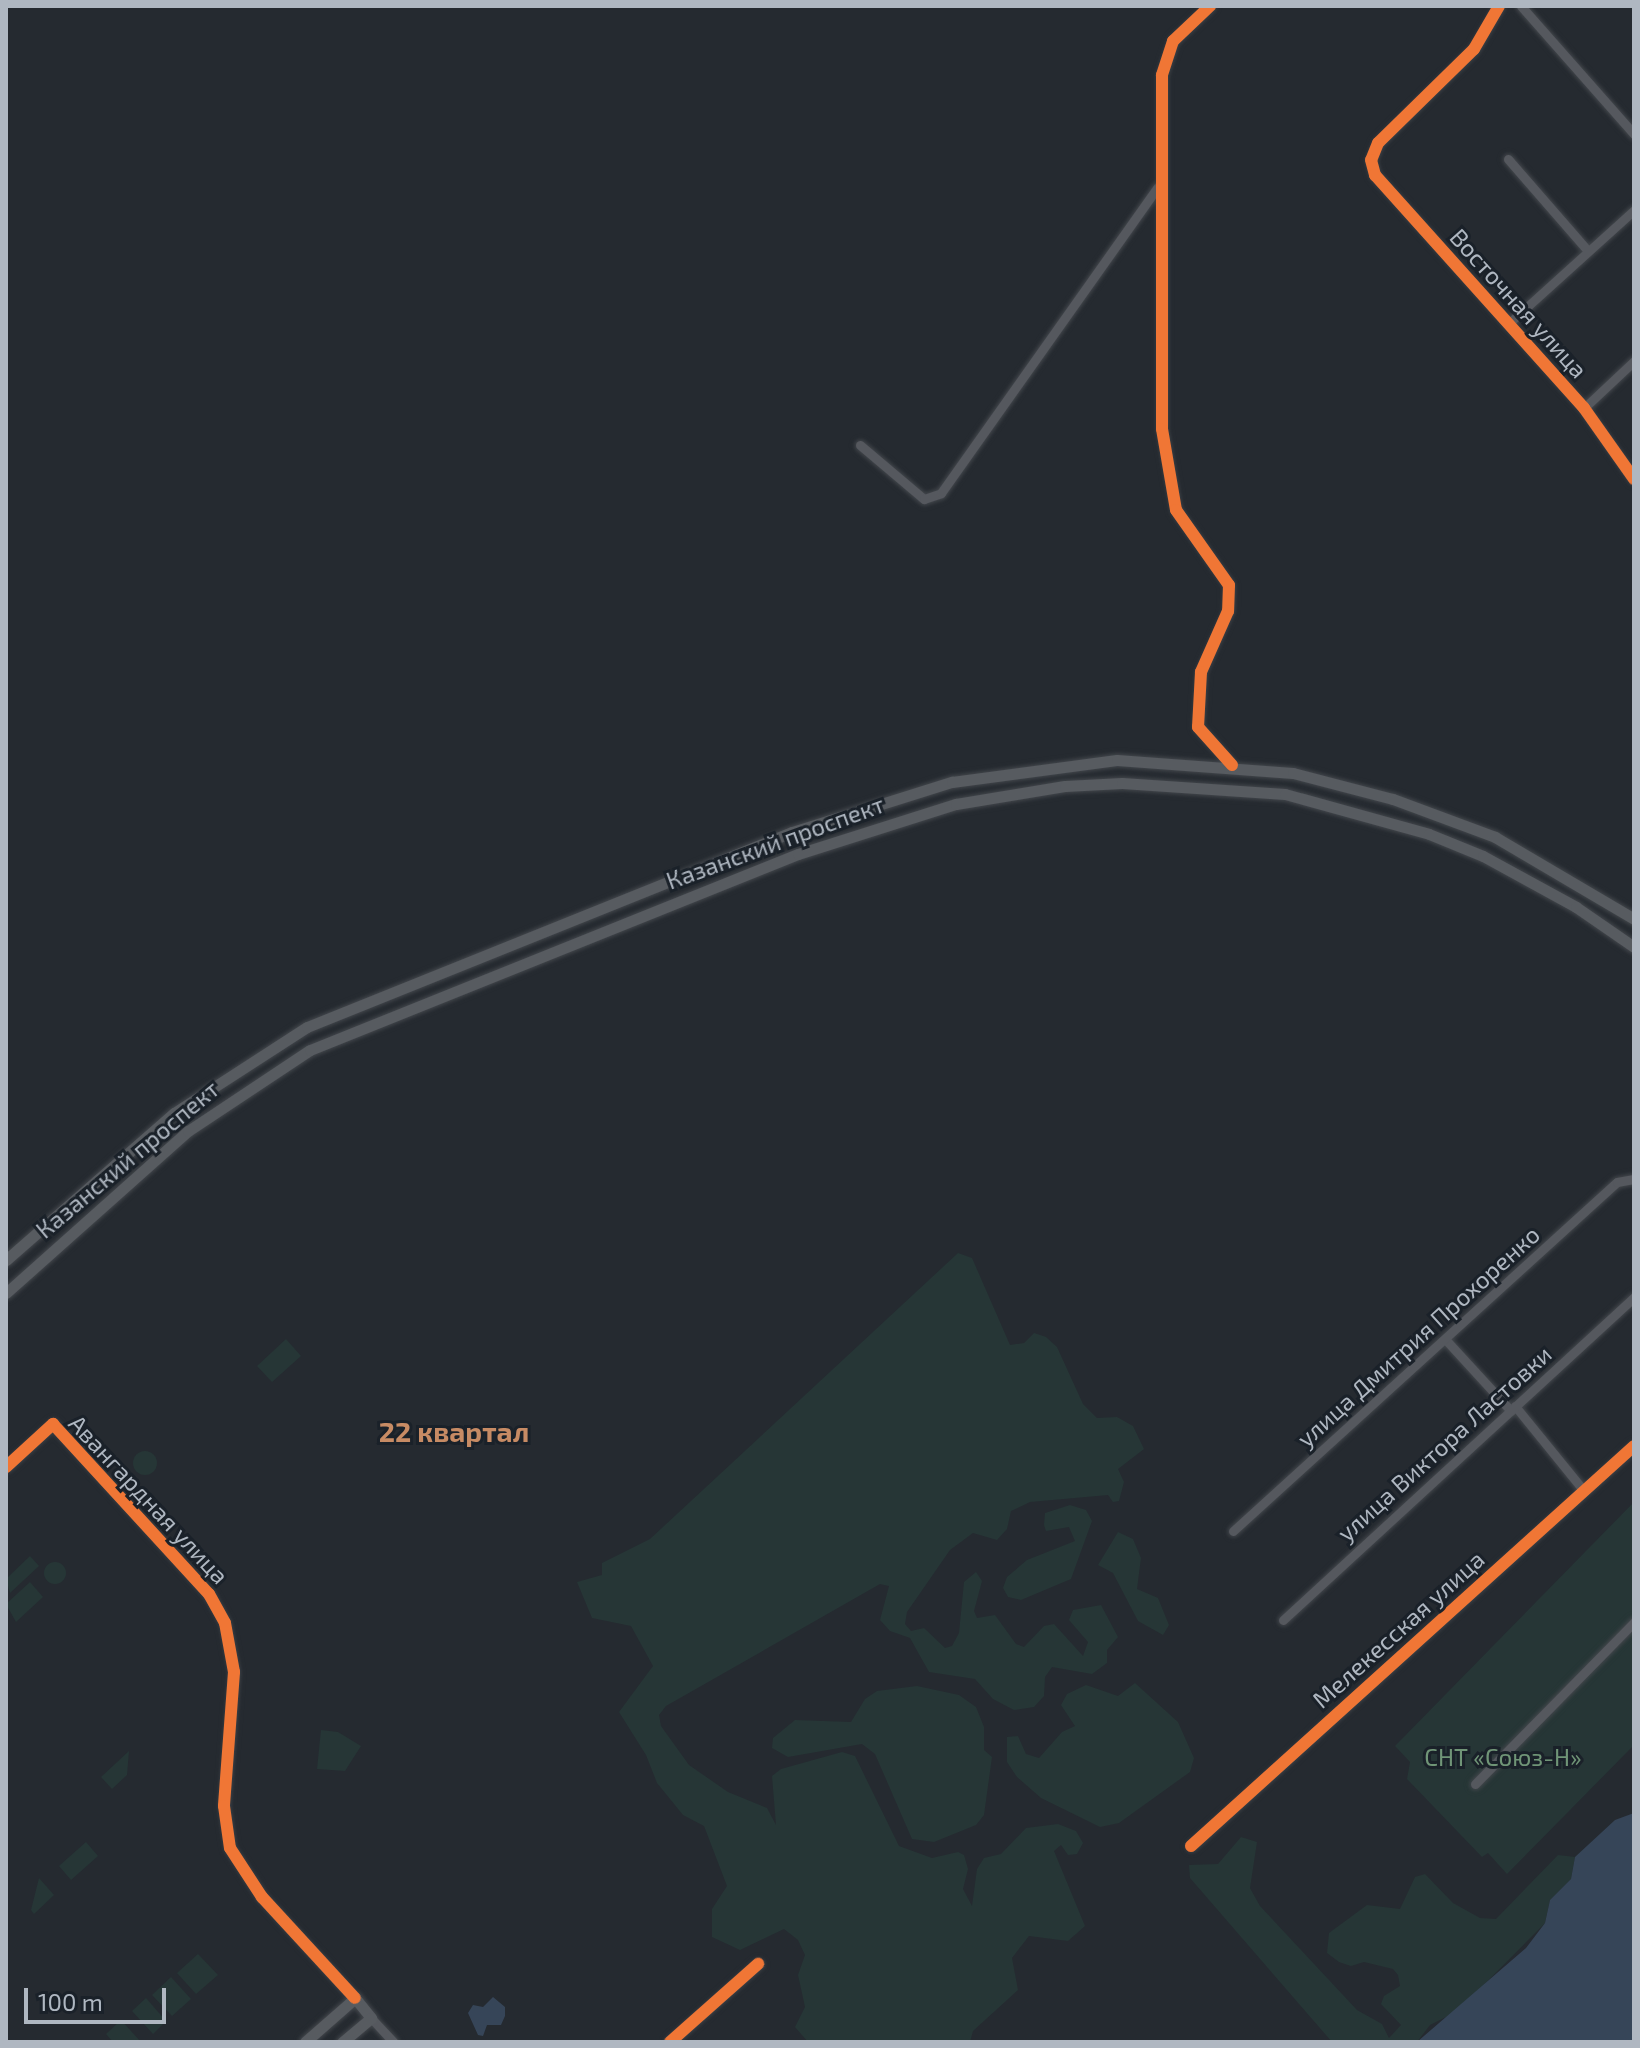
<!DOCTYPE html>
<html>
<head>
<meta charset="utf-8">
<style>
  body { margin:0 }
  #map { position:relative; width:1640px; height:2048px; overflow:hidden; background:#252a30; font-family:"Exo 2",sans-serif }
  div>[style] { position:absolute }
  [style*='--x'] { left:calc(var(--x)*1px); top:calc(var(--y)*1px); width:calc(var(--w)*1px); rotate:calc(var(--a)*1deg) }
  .green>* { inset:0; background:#263636 }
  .round { border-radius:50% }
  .water>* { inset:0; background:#364558 }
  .roads { filter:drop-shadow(0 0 2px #42464b) drop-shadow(0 0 2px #42464b) }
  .minor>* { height:9px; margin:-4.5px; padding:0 4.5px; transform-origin:4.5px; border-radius:4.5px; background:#55585e }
  .major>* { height:11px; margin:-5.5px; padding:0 5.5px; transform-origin:5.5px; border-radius:5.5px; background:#575b60 }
  .cycleway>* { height:12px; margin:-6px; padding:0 6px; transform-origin:6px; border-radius:6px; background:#f07635 }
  span { translate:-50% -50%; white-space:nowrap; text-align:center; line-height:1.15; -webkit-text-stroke:6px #1a2129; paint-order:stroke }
  .street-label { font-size:24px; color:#afb7c1 }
  .park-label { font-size:24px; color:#709577 }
  .quarter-label { font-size:28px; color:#c78b64; font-weight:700 }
  .frame { position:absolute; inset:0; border:8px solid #afb7c1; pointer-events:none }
  .scale { position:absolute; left:24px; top:1988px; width:142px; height:36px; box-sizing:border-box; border:4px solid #afb7c1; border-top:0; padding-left:10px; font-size:24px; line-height:28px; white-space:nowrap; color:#afb7c1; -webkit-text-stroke:6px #1a2129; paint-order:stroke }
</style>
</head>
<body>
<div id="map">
  <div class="green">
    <div style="clip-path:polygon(958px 1253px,972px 1258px,1010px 1345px,1024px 1343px,1034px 1333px,1046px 1337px,1057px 1347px,1083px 1404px,1097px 1418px,1117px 1417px,1133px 1426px,1144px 1449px,1118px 1469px,1124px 1482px,1119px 1501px,1113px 1502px,1108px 1495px,1030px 1502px,1011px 1511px,1007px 1529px,997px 1540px,973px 1533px,950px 1550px,907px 1612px,905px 1624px,911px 1631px,924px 1628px,945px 1648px,952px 1646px,959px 1633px,964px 1582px,976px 1572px,982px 1581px,974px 1611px,977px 1618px,995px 1615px,1016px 1644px,1024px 1647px,1044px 1626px,1054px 1624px,1083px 1656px,1088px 1642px,1069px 1620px,1073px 1610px,1101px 1605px,1118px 1637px,1107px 1650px,1107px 1663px,1092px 1674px,1052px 1667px,1045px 1677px,1044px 1696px,1034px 1707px,1014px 1710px,993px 1699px,975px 1679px,929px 1672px,910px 1638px,890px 1631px,880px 1620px,889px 1586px,880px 1584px,666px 1706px,659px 1715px,661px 1726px,689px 1765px,728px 1792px,767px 1808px,776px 1825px,772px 1776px,781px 1769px,842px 1752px,855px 1756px,899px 1846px,932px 1858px,958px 1852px,964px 1855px,968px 1869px,963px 1889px,972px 1906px,977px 1869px,984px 1858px,1001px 1854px,1026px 1828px,1058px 1824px,1076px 1831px,1083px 1843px,1077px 1854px,1068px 1855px,1061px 1845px,1054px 1851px,1085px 1926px,1068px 1941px,1029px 1936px,1012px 1958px,1018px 1990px,973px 2031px,970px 2042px,808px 2042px,795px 2027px,805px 2007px,798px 1975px,805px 1955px,798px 1940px,784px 1929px,740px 1950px,712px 1937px,712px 1909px,727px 1886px,704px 1826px,683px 1815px,657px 1783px,646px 1755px,619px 1712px,653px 1666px,631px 1626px,592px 1618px,577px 1582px,602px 1575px,602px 1563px,650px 1539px)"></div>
    <div style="clip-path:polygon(286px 1339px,301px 1356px,272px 1382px,257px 1366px)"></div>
    <div class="round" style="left:133px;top:1451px;width:24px;height:24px"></div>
    <div style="clip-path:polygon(1634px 1502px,1634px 1745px,1507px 1874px,1488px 1853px,1482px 1857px,1407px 1779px,1410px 1762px,1395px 1746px)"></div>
    <div style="clip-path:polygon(1070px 1505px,1086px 1510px,1092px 1521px,1071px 1579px,1021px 1600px,1008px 1597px,1003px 1588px,1007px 1577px,1027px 1560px,1075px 1541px,1069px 1527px,1046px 1531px,1044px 1525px,1045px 1513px)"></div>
    <div style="clip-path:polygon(1118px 1532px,1133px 1539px,1141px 1558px,1137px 1589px,1158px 1598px,1169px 1625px,1163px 1635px,1138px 1621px,1113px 1573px,1098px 1565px)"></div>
    <div style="clip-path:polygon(30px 1556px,39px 1566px,10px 1593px,6px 1579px)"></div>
    <div class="round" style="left:44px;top:1562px;width:22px;height:22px"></div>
    <div style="clip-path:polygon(30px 1582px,43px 1597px,16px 1622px,6px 1604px)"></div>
    <div style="clip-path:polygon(1135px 1683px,1178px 1722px,1194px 1758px,1190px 1772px,1119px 1823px,1100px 1827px,1041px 1798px,1017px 1777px,1007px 1762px,1007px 1737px,1018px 1736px,1026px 1754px,1039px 1758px,1062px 1732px,1075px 1726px,1061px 1705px,1067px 1694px,1086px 1685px,1118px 1696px)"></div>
    <div style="clip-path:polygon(917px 1686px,959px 1695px,976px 1707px,984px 1727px,984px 1750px,992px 1757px,984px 1815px,976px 1825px,934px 1842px,912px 1839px,875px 1754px,862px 1744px,788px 1757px,772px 1748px,773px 1738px,795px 1720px,851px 1722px,865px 1699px,877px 1691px)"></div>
    <div style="clip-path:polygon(321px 1730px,338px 1732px,361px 1746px,345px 1771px,317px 1769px)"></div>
    <div style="clip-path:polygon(129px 1751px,127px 1775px,112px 1789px,101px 1777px)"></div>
    <div style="clip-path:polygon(1241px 1837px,1257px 1842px,1250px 1888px,1260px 1906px,1357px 2010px,1382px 2024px,1389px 2038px,1401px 2025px,1381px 2004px,1384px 1996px,1400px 1986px,1398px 1975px,1393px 1969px,1364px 1962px,1351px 1966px,1339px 1962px,1327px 1953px,1329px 1933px,1367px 1905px,1400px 1909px,1415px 1877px,1425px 1874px,1453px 1903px,1480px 1918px,1496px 1919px,1558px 1855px,1575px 1857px,1571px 1879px,1550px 1900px,1545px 1923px,1458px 2011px,1430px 2025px,1417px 2042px,1332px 2042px,1190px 1878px,1189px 1865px,1218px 1864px)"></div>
    <div style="clip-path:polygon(86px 1842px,98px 1856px,71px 1880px,59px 1866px)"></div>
    <div style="clip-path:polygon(39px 1878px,54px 1895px,34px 1914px,31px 1910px)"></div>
    <div style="clip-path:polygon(198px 1954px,218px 1975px,196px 1994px,177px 1973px)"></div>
    <div style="clip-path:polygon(171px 1977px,191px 1999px,172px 2016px,152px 1995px)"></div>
    <div style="clip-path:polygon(146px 1998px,166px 2021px,153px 2034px,132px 2011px)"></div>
    <div style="clip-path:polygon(121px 2020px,141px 2042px,113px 2042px,106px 2034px)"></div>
  </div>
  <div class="water">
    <div style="clip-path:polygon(1634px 1813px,1634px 2042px,1417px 2042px,1526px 1948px,1545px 1923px,1550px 1900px,1571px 1879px,1575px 1857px,1615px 1820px)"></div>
    <div style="clip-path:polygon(493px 1997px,505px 2007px,505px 2016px,501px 2025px,487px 2025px,483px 2036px,478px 2035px,468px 2013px,473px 2005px,483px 2007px)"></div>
  </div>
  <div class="roads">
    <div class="minor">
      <div style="--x:1210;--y:6;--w:51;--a:136.6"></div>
      <div style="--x:1173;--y:41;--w:36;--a:108"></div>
      <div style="--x:1162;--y:75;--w:354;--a:90"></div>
      <div style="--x:1162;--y:429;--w:82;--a:80.2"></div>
      <div style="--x:1176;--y:510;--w:92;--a:54.8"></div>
      <div style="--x:1229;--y:585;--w:26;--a:92"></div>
      <div style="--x:1228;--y:611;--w:67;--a:113.9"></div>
      <div style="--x:1201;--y:672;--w:55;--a:93.1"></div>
      <div style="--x:1198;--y:727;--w:51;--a:48.2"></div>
      <div style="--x:1499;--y:6;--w:50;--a:120.2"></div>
      <div style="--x:1474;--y:49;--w:134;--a:135.6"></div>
      <div style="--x:1378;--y:143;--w:18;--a:112"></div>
      <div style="--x:1371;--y:160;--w:16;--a:75"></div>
      <div style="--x:1375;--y:175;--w:313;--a:48.1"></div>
      <div style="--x:1584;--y:408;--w:87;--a:54.8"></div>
      <div style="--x:1521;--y:6;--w:171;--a:48.6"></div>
      <div style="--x:1508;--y:159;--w:121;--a:49"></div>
      <div style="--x:1508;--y:324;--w:170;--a:-42.1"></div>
      <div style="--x:1584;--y:408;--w:69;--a:-43.2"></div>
      <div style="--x:860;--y:445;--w:84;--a:40.2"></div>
      <div style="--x:924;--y:499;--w:18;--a:-19"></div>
      <div style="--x:941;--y:493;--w:374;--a:-54.7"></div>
      <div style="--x:1446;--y:1340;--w:96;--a:47.5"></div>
      <div style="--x:1515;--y:1406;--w:109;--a:50.9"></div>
      <div style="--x:6;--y:1467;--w:64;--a:-42.5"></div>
      <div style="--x:53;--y:1424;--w:231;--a:47.5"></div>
      <div style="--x:209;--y:1594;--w:33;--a:61"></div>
      <div style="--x:225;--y:1623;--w:50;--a:79.6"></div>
      <div style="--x:234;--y:1672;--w:134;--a:94.3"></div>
      <div style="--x:224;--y:1806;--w:42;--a:81.9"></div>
      <div style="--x:230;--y:1848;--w:59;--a:56.9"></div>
      <div style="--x:262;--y:1897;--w:137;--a:47.4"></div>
      <div style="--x:1233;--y:1531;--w:519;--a:-42.27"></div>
      <div style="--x:1617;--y:1182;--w:17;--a:-10"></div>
      <div style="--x:1283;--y:1620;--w:477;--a:-42.6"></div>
      <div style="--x:1475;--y:1784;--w:227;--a:-45.5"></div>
      <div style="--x:1191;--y:1846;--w:597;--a:-42.08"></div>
      <div style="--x:371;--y:2018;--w:33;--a:47"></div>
      <div style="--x:670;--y:2042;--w:118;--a:-41.6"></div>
    </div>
    <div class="major">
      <div style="--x:6;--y:1260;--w:223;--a:-41.2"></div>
      <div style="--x:174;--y:1113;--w:158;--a:-32.9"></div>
      <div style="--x:307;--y:1027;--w:523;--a:-21.9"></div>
      <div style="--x:792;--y:832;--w:168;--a:-17.4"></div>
      <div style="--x:952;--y:782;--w:166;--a:-7.6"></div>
      <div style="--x:1117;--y:760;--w:176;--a:4.2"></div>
      <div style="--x:1293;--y:773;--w:103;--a:14.6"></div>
      <div style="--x:1393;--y:799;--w:109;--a:20.4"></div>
      <div style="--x:1495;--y:837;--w:161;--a:30.5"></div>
      <div style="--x:6;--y:1293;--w:244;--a:-41.7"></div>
      <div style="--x:188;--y:1131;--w:146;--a:-33.6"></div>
      <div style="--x:310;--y:1050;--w:526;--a:-21.88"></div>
      <div style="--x:798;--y:854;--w:166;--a:-17.6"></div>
      <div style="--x:956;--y:804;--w:110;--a:-9.4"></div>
      <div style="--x:1065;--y:786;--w:57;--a:-3"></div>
      <div style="--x:1122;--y:783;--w:163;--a:3.9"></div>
      <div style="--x:1285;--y:794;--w:149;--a:15.5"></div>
      <div style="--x:1429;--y:834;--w:58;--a:22.2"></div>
      <div style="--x:1483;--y:856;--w:106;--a:28.7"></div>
      <div style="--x:1576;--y:907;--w:70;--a:34.6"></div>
      <div style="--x:305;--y:2042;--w:67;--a:-41.3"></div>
      <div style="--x:355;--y:1998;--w:26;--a:51"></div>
      <div style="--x:371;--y:2018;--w:38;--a:140"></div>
    </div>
  </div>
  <div class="cycleway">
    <div style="--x:1210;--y:6;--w:51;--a:136.6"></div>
    <div style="--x:1173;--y:41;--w:36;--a:108"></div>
    <div style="--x:1162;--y:75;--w:354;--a:90"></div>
    <div style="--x:1162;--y:429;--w:82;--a:80.2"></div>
    <div style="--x:1176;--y:510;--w:92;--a:54.8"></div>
    <div style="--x:1229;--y:585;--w:26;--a:92"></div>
    <div style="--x:1228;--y:611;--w:67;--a:113.9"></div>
    <div style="--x:1201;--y:672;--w:55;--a:93.1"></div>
    <div style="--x:1198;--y:727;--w:51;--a:48.2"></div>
    <div style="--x:1499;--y:6;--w:50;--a:120.2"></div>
    <div style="--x:1474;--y:49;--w:134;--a:135.6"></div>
    <div style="--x:1378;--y:143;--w:18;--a:112"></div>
    <div style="--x:1371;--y:160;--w:16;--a:75"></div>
    <div style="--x:1375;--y:175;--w:313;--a:48.1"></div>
    <div style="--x:1584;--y:408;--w:87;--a:54.8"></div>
    <div style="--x:6;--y:1467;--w:64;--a:-42.5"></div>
    <div style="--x:53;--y:1424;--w:231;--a:47.5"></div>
    <div style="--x:209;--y:1594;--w:33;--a:61"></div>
    <div style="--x:225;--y:1623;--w:50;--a:79.6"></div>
    <div style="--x:234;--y:1672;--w:134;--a:94.3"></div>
    <div style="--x:224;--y:1806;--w:42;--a:81.9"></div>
    <div style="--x:230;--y:1848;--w:59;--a:56.9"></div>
    <div style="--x:262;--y:1897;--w:137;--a:47.4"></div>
    <div style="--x:1191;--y:1846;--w:597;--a:-42.08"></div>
    <div style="--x:670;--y:2042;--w:118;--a:-41.6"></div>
  </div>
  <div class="street-label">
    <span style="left:1519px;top:303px;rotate:48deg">Восточная улица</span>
    <span style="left:775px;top:842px;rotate:-20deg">Казанский проспект</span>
    <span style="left:127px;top:1159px;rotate:-40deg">Казанский проспект</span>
    <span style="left:1418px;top:1336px;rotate:-42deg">улица Дмитрия Прохоренко</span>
    <span style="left:1444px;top:1443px;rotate:-42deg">улица Виктора Ластовки</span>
    <span style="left:149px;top:1499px;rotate:47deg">Авангардная улица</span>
    <span style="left:1398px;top:1629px;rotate:-42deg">Мелекесская улица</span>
  </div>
  <div class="park-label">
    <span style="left:1503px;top:1757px">СНТ «Союз-Н»</span>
  </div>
  <div class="quarter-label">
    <span style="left:454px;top:1431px">22 квартал</span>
  </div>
  <div class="frame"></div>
  <div class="scale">100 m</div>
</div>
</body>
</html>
